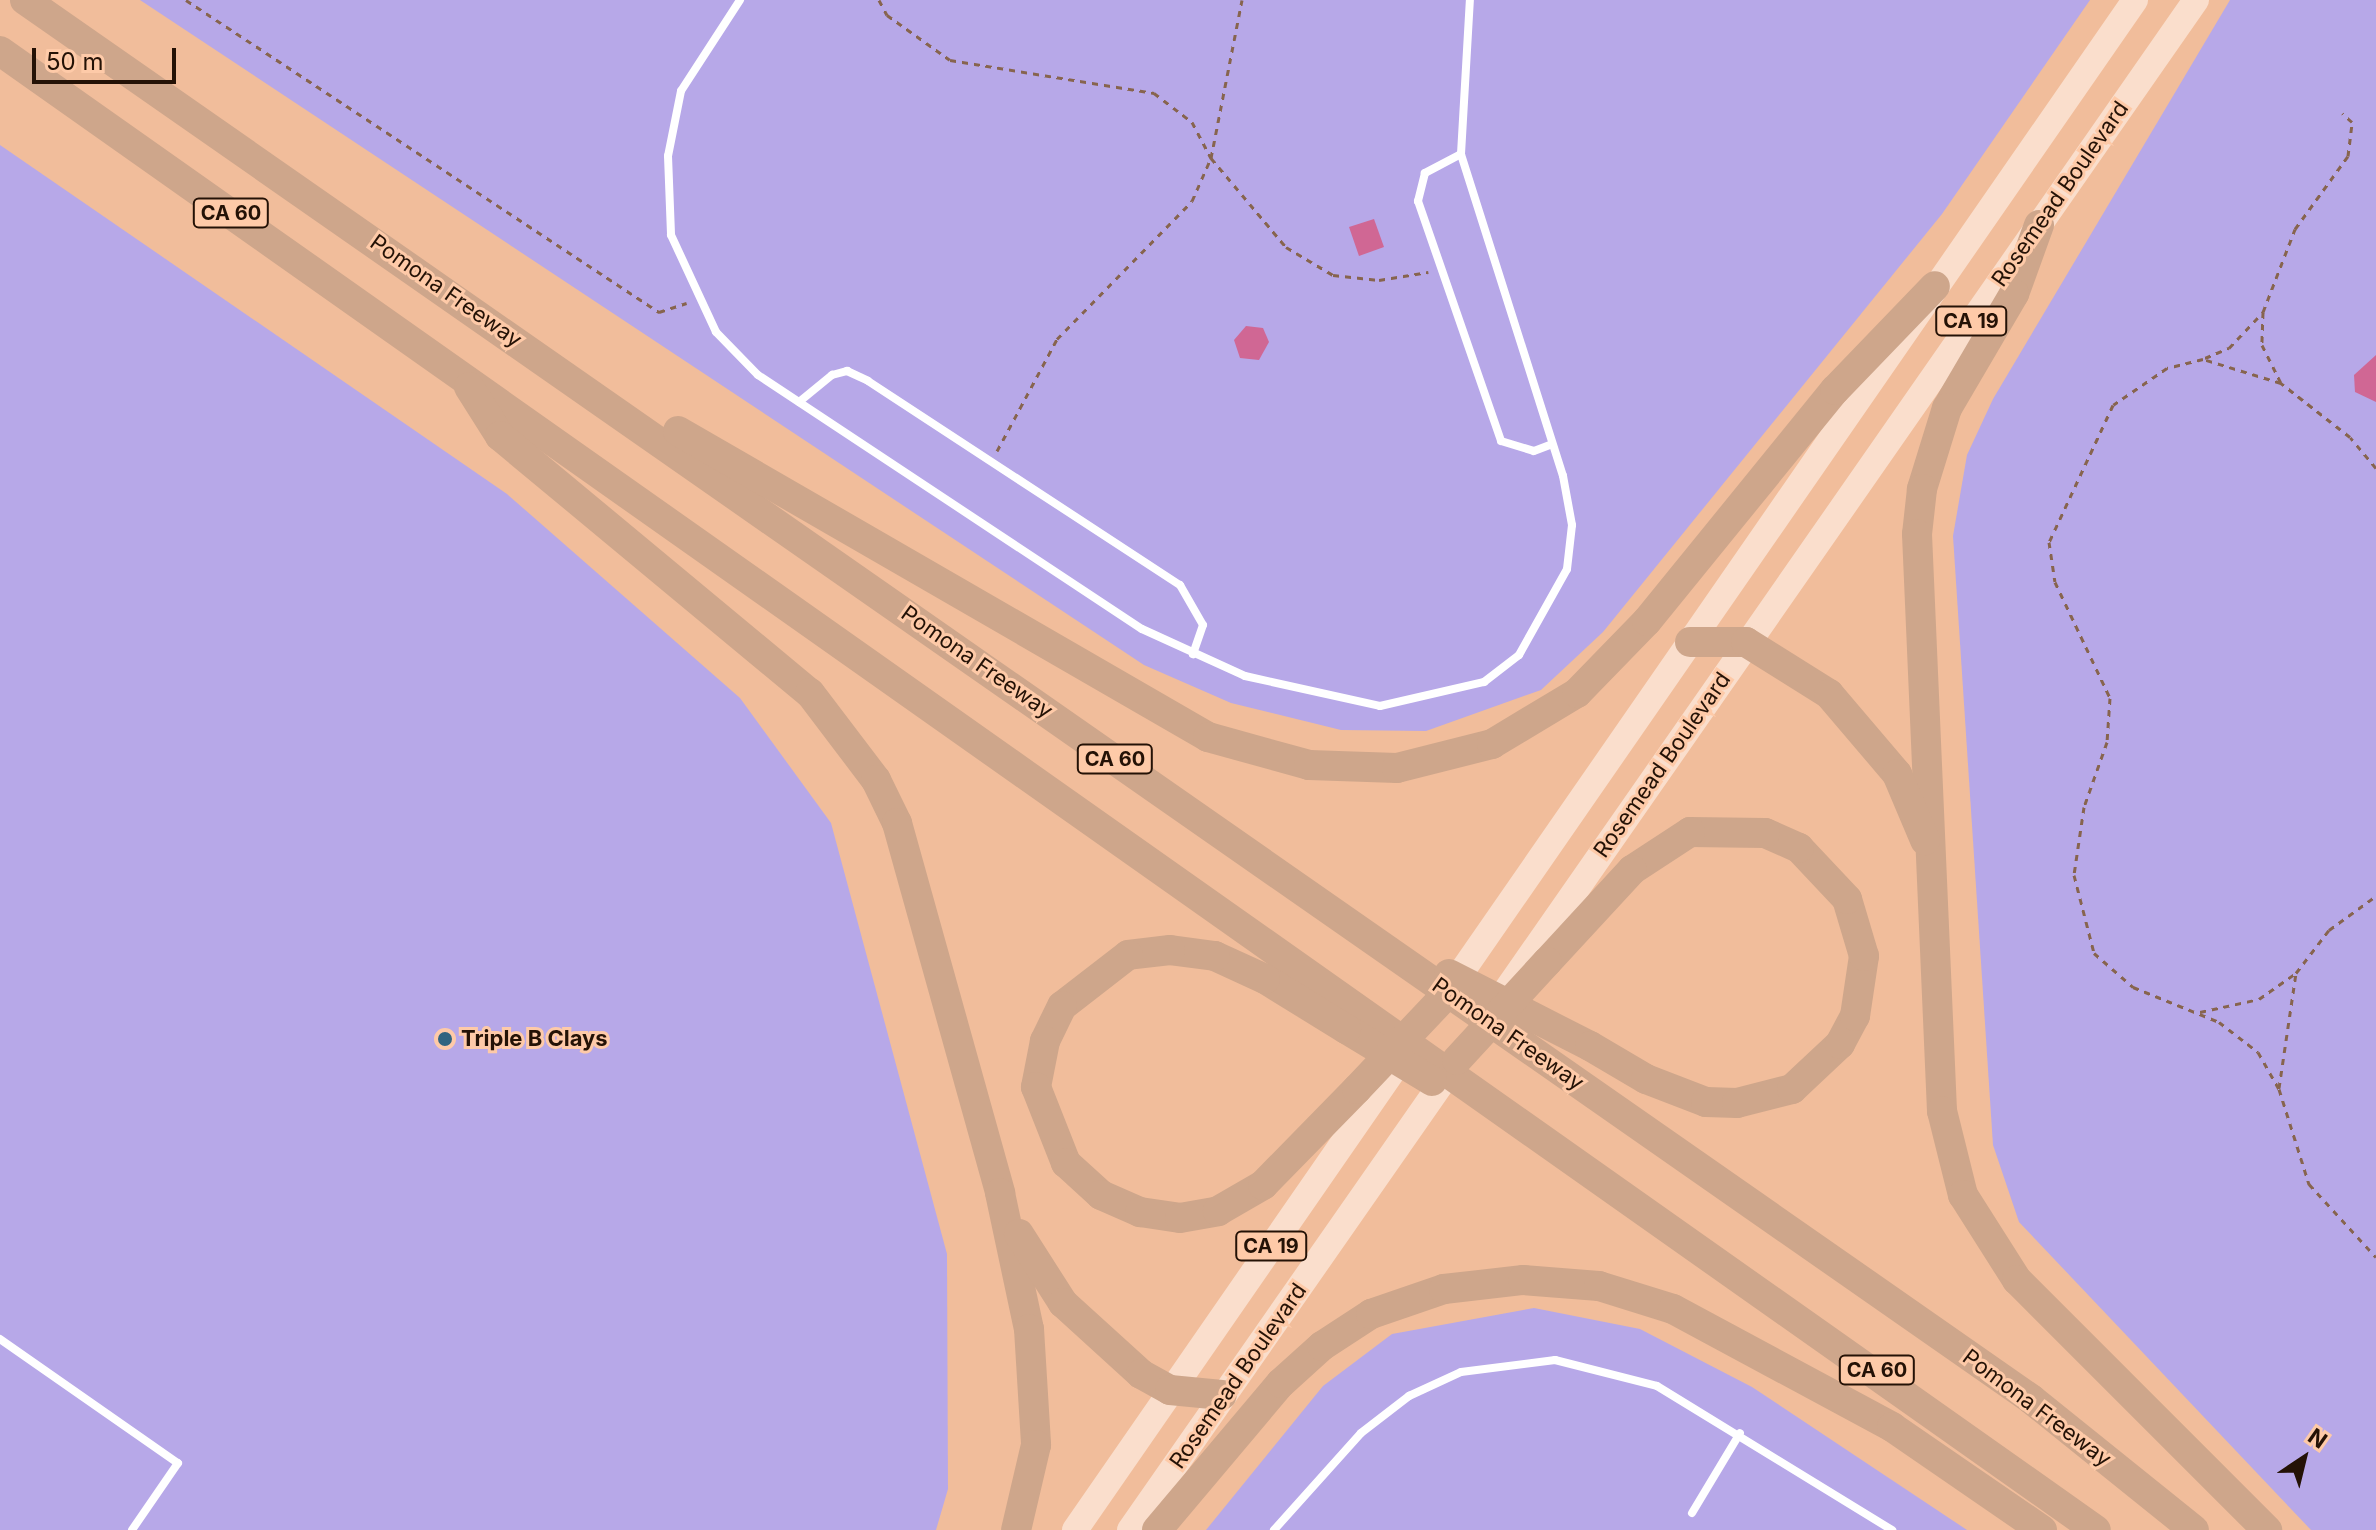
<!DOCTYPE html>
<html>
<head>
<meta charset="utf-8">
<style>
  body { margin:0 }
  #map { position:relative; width:2376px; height:1530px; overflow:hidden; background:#f1bd9b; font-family:Inter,sans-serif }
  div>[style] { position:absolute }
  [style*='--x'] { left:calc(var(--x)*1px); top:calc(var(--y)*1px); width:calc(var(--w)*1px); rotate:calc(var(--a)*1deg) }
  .green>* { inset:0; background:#b7a8e8 }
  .building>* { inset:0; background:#d06794 }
  .path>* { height:3px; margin-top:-1.5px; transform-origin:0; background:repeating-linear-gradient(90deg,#87644e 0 6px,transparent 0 12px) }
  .lane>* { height:8px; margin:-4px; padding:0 4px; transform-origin:4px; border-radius:4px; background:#fff }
  .primary>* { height:26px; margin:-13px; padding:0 13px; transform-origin:13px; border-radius:13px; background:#fadecc }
  .highway>* { height:30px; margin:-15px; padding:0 15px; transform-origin:15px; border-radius:15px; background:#cea68b }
  .dots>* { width:22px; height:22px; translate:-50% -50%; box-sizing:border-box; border:4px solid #fecaa8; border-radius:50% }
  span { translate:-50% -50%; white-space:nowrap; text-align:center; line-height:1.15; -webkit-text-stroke:6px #fecaa8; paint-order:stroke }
  .shield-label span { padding:2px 6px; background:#fecaa8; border:2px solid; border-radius:6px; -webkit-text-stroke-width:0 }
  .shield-label { font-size:20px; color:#241206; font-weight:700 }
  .street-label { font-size:22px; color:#241206 }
  .poi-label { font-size:22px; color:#241206; font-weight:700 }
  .left { translate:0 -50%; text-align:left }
  .north { position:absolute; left:2264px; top:1418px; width:80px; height:80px; -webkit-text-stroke:6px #fecaa8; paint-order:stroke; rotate:35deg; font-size:22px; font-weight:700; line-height:32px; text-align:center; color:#241206 }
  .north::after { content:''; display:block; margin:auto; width:28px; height:36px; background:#241206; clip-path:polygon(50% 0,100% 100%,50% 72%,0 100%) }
  .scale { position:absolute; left:32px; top:48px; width:144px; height:36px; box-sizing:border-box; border:4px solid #241206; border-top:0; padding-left:10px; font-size:24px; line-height:28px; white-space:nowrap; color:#241206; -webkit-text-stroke:6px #fecaa8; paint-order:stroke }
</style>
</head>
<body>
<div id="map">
  <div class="green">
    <div style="clip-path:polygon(140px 0,2090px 0,1942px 214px,1603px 632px,1541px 690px,1426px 731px,1341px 730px,1231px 703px,1144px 665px)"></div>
    <div style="clip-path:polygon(2230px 0,2376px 0,2376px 1530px,2311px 1530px,2019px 1222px,1993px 1145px,1953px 536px,1967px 455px,1993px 399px)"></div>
    <div style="clip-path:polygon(0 145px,507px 494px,740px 698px,831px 823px,947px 1254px,948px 1489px,936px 1530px,0 1530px)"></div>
    <div style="clip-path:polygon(1534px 1308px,1640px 1329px,1752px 1387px,1967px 1530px,1206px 1530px,1323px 1386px,1392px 1334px)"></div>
  </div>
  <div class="building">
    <div style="clip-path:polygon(1374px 219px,1384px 247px,1359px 256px,1349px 227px)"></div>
    <div style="clip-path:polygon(1246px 326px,1263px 328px,1269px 342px,1259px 360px,1240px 358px,1234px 340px)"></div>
    <div style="clip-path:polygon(2376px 355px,2376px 402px,2355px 392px,2354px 375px)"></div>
  </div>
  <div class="path">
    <div style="--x:186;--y:0;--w:567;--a:33.41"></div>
    <div style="--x:659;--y:312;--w:29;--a:-18"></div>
    <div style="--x:879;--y:0;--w:17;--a:62"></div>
    <div style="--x:887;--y:15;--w:77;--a:35.5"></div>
    <div style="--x:950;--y:60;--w:207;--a:9.2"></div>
    <div style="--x:1154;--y:93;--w:48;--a:37.3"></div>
    <div style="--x:1192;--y:122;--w:41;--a:62.2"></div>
    <div style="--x:1211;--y:158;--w:116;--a:49.9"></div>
    <div style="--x:1286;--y:247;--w:55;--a:30.8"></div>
    <div style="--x:1333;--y:275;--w:46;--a:6.2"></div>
    <div style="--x:1379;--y:280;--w:50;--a:-9.3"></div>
    <div style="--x:2263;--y:312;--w:33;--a:92"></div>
    <div style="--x:2262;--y:345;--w:42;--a:63.4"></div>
    <div style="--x:2205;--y:358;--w:26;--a:-23"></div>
    <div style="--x:2229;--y:348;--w:50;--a:-46.6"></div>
    <div style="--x:2263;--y:312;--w:89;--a:-68.9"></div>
    <div style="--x:2295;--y:229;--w:90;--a:-54"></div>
    <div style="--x:2348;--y:156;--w:34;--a:-83"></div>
    <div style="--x:2352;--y:122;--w:13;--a:-138"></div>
    <div style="--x:997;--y:451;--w:127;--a:-61.8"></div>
    <div style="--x:1057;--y:339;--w:193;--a:-45.6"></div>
    <div style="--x:1192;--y:201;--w:47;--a:-66.2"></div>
    <div style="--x:1211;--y:158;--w:161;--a:-78.9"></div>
    <div style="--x:2376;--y:468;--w:40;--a:-130"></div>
    <div style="--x:2350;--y:437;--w:88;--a:-142"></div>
    <div style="--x:2281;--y:383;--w:82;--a:-162.9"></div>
    <div style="--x:2203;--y:359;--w:37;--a:166"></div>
    <div style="--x:2167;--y:368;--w:65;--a:145.6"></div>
    <div style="--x:2113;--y:405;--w:151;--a:115"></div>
    <div style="--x:2049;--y:542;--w:40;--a:81.5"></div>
    <div style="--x:2055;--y:582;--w:128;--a:64.6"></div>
    <div style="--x:2110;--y:698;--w:44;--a:93.9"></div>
    <div style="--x:2107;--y:742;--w:69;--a:109.5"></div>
    <div style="--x:2084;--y:807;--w:69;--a:98.4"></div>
    <div style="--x:2074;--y:875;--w:81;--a:75.6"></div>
    <div style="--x:2094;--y:953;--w:52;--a:41.1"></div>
    <div style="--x:2133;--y:987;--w:93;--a:22.1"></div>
    <div style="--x:2219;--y:1022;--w:49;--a:37.6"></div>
    <div style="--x:2258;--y:1052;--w:43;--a:60.4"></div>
    <div style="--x:2279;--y:1089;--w:100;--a:72.5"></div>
    <div style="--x:2309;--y:1184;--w:99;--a:47.5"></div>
    <div style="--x:2200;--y:1012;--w:60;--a:-12.4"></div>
    <div style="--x:2259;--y:999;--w:45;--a:-35.1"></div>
    <div style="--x:2296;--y:973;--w:54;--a:-52.5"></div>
    <div style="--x:2329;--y:930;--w:58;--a:-35.9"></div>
    <div style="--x:2279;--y:1088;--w:116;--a:-81.6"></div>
  </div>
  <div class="lane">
    <div style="--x:740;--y:0;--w:108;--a:123"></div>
    <div style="--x:681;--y:91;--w:66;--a:101.3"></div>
    <div style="--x:668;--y:156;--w:79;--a:87.8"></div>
    <div style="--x:671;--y:235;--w:107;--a:65.1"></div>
    <div style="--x:716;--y:332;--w:60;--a:45.7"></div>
    <div style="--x:758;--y:375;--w:460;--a:33.5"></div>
    <div style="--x:1142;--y:629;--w:113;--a:24.5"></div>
    <div style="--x:1245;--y:676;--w:138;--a:12.5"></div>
    <div style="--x:1380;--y:706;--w:107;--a:-13"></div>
    <div style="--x:1484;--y:682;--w:44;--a:-37.6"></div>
    <div style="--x:1519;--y:655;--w:98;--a:-60.8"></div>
    <div style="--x:1567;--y:569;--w:44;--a:-83.5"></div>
    <div style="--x:1572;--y:525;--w:50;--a:-100.4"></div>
    <div style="--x:1563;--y:476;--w:338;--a:-107.6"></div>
    <div style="--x:1461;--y:154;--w:154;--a:-86.7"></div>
    <div style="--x:1461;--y:154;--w:41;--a:152.2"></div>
    <div style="--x:1425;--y:173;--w:29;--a:104"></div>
    <div style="--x:1418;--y:201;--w:254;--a:70.9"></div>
    <div style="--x:1501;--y:441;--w:34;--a:17"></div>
    <div style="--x:1534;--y:451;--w:19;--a:-21"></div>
    <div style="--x:799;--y:402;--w:43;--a:-39.3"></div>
    <div style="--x:832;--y:375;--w:16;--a:-15"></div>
    <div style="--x:847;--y:371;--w:23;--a:25"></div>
    <div style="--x:868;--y:381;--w:373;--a:33.2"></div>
    <div style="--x:1180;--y:585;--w:46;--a:60.1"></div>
    <div style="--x:1203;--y:625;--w:31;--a:109"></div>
    <div style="--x:0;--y:1339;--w:217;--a:34.9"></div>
    <div style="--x:178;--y:1463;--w:81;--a:124.5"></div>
    <div style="--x:1692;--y:1513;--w:93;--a:-59"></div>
    <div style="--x:1274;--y:1530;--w:130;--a:-48.1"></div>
    <div style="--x:1361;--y:1433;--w:61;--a:-37.6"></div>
    <div style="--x:1409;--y:1396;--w:57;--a:-24.8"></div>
    <div style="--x:1461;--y:1372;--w:95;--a:-7.3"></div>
    <div style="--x:1555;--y:1360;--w:105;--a:14.3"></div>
    <div style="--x:1657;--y:1386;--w:276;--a:31.5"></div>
  </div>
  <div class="primary">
    <div style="--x:1505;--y:992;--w:1209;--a:-55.14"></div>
    <div style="--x:1447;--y:993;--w:1208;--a:-55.28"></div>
    <div style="--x:1075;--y:1530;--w:581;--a:-55.3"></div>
    <div style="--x:1130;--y:1530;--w:565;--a:-55.1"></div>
  </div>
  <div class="highway">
    <div style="--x:25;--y:0;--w:2446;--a:34.89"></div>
    <div style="--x:2031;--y:1399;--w:209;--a:38.8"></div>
    <div style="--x:0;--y:51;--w:2565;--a:35.21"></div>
    <div style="--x:2039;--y:225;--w:73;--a:109.9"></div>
    <div style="--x:2014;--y:294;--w:132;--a:120.4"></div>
    <div style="--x:1947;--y:408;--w:85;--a:107.2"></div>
    <div style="--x:1922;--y:489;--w:45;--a:96.3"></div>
    <div style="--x:1917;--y:534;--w:578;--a:87.52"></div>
    <div style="--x:1942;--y:1111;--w:87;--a:76"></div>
    <div style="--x:1963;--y:1195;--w:101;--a:57.6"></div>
    <div style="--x:2017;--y:1280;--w:354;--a:45"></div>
    <div style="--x:469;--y:387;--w:58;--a:57.7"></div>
    <div style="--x:500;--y:436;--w:403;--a:39.7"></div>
    <div style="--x:810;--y:693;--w:109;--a:52.8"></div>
    <div style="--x:876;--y:780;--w:48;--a:64"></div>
    <div style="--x:897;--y:823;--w:384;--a:74.4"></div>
    <div style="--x:1000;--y:1193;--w:139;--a:78"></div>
    <div style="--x:1029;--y:1329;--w:116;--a:86.5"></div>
    <div style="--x:1036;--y:1445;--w:87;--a:103.2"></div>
    <div style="--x:678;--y:431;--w:612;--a:30"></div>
    <div style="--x:1208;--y:737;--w:105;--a:15.5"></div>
    <div style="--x:1309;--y:765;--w:88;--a:2"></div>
    <div style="--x:1397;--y:768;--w:98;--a:-14.2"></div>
    <div style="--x:1492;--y:744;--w:99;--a:-31"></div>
    <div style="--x:1577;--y:693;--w:100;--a:-45.8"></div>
    <div style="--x:1647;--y:621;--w:298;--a:-50.9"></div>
    <div style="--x:1835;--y:390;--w:144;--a:-46.1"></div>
    <div style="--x:1690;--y:642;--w:56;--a:0"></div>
    <div style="--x:1746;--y:642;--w:98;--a:32.1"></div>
    <div style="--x:1829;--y:694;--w:105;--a:49.6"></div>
    <div style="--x:1897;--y:774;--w:72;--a:67"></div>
    <div style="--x:1449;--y:974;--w:158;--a:27.1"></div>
    <div style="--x:1590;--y:1046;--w:65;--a:30.5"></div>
    <div style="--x:1646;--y:1079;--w:64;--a:21"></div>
    <div style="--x:1706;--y:1102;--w:31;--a:2"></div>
    <div style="--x:1737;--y:1103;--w:57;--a:-14.3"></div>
    <div style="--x:1792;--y:1089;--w:66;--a:-43.2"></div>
    <div style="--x:1840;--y:1044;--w:32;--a:-62"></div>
    <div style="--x:1855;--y:1016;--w:61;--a:-81.5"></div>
    <div style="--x:1864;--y:956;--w:59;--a:-106.6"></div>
    <div style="--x:1847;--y:899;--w:70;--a:-133.3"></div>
    <div style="--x:1799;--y:848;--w:37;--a:-156"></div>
    <div style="--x:1765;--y:833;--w:75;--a:-179.2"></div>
    <div style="--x:1690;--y:832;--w:69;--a:146.8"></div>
    <div style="--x:1632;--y:870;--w:125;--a:132.7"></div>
    <div style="--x:1547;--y:962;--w:133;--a:132.6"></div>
    <div style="--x:1432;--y:1081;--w:100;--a:-148.8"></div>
    <div style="--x:1346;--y:1029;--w:95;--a:-148.3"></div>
    <div style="--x:1265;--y:979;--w:55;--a:-155.3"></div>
    <div style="--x:1215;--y:956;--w:45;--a:-172.4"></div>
    <div style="--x:1170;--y:950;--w:42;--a:173.2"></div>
    <div style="--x:1128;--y:955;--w:83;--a:142.3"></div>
    <div style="--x:1062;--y:1006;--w:39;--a:116"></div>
    <div style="--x:1045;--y:1041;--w:47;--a:101.1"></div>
    <div style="--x:1036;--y:1087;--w:82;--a:68.5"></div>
    <div style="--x:1066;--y:1163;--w:47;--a:42.4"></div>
    <div style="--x:1101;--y:1195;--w:43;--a:23.6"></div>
    <div style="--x:1140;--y:1212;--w:40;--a:8.5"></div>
    <div style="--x:1180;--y:1218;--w:39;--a:-10"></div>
    <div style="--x:1218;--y:1211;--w:52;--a:-30"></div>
    <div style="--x:1263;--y:1185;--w:134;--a:-45.6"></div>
    <div style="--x:1357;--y:1089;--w:128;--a:-46.6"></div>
    <div style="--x:1019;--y:1234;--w:82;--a:57.5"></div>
    <div style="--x:1063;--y:1303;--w:105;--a:42.3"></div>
    <div style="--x:1141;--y:1374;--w:33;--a:29"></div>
    <div style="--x:1170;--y:1390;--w:52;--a:5.5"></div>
    <div style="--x:1157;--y:1530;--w:192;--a:-49.9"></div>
    <div style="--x:1281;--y:1383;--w:55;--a:-42.1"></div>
    <div style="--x:1322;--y:1346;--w:59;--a:-33.1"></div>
    <div style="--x:1371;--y:1314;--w:77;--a:-18.9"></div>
    <div style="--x:1444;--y:1289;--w:80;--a:-6.5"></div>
    <div style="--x:1523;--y:1280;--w:76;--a:4.5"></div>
    <div style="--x:1599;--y:1286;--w:77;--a:17.3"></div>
    <div style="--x:1673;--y:1309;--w:249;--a:28.3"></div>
    <div style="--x:1892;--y:1427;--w:182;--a:34.5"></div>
  </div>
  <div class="dots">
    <div style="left:445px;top:1039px;background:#306480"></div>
  </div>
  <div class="shield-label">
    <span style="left:231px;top:213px">CA 60</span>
    <span style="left:1971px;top:321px">CA 19</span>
    <span style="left:1115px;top:759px">CA 60</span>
    <span style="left:1271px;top:1246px">CA 19</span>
    <span style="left:1877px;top:1370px">CA 60</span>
  </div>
  <div class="street-label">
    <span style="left:2060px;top:194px;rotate:-55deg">Rosemead Boulevard</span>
    <span style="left:446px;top:291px;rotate:35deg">Pomona Freeway</span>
    <span style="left:977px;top:662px;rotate:35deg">Pomona Freeway</span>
    <span style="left:1662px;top:765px;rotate:-55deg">Rosemead Boulevard</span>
    <span style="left:1508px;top:1034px;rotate:35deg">Pomona Freeway</span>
    <span style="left:1238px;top:1376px;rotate:-55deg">Rosemead Boulevard</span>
    <span style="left:2037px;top:1408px;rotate:37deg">Pomona Freeway</span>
  </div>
  <div class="poi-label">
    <span class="left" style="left:461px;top:1039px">Triple B Clays</span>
  </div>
  <div class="north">N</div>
  <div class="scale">50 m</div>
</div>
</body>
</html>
